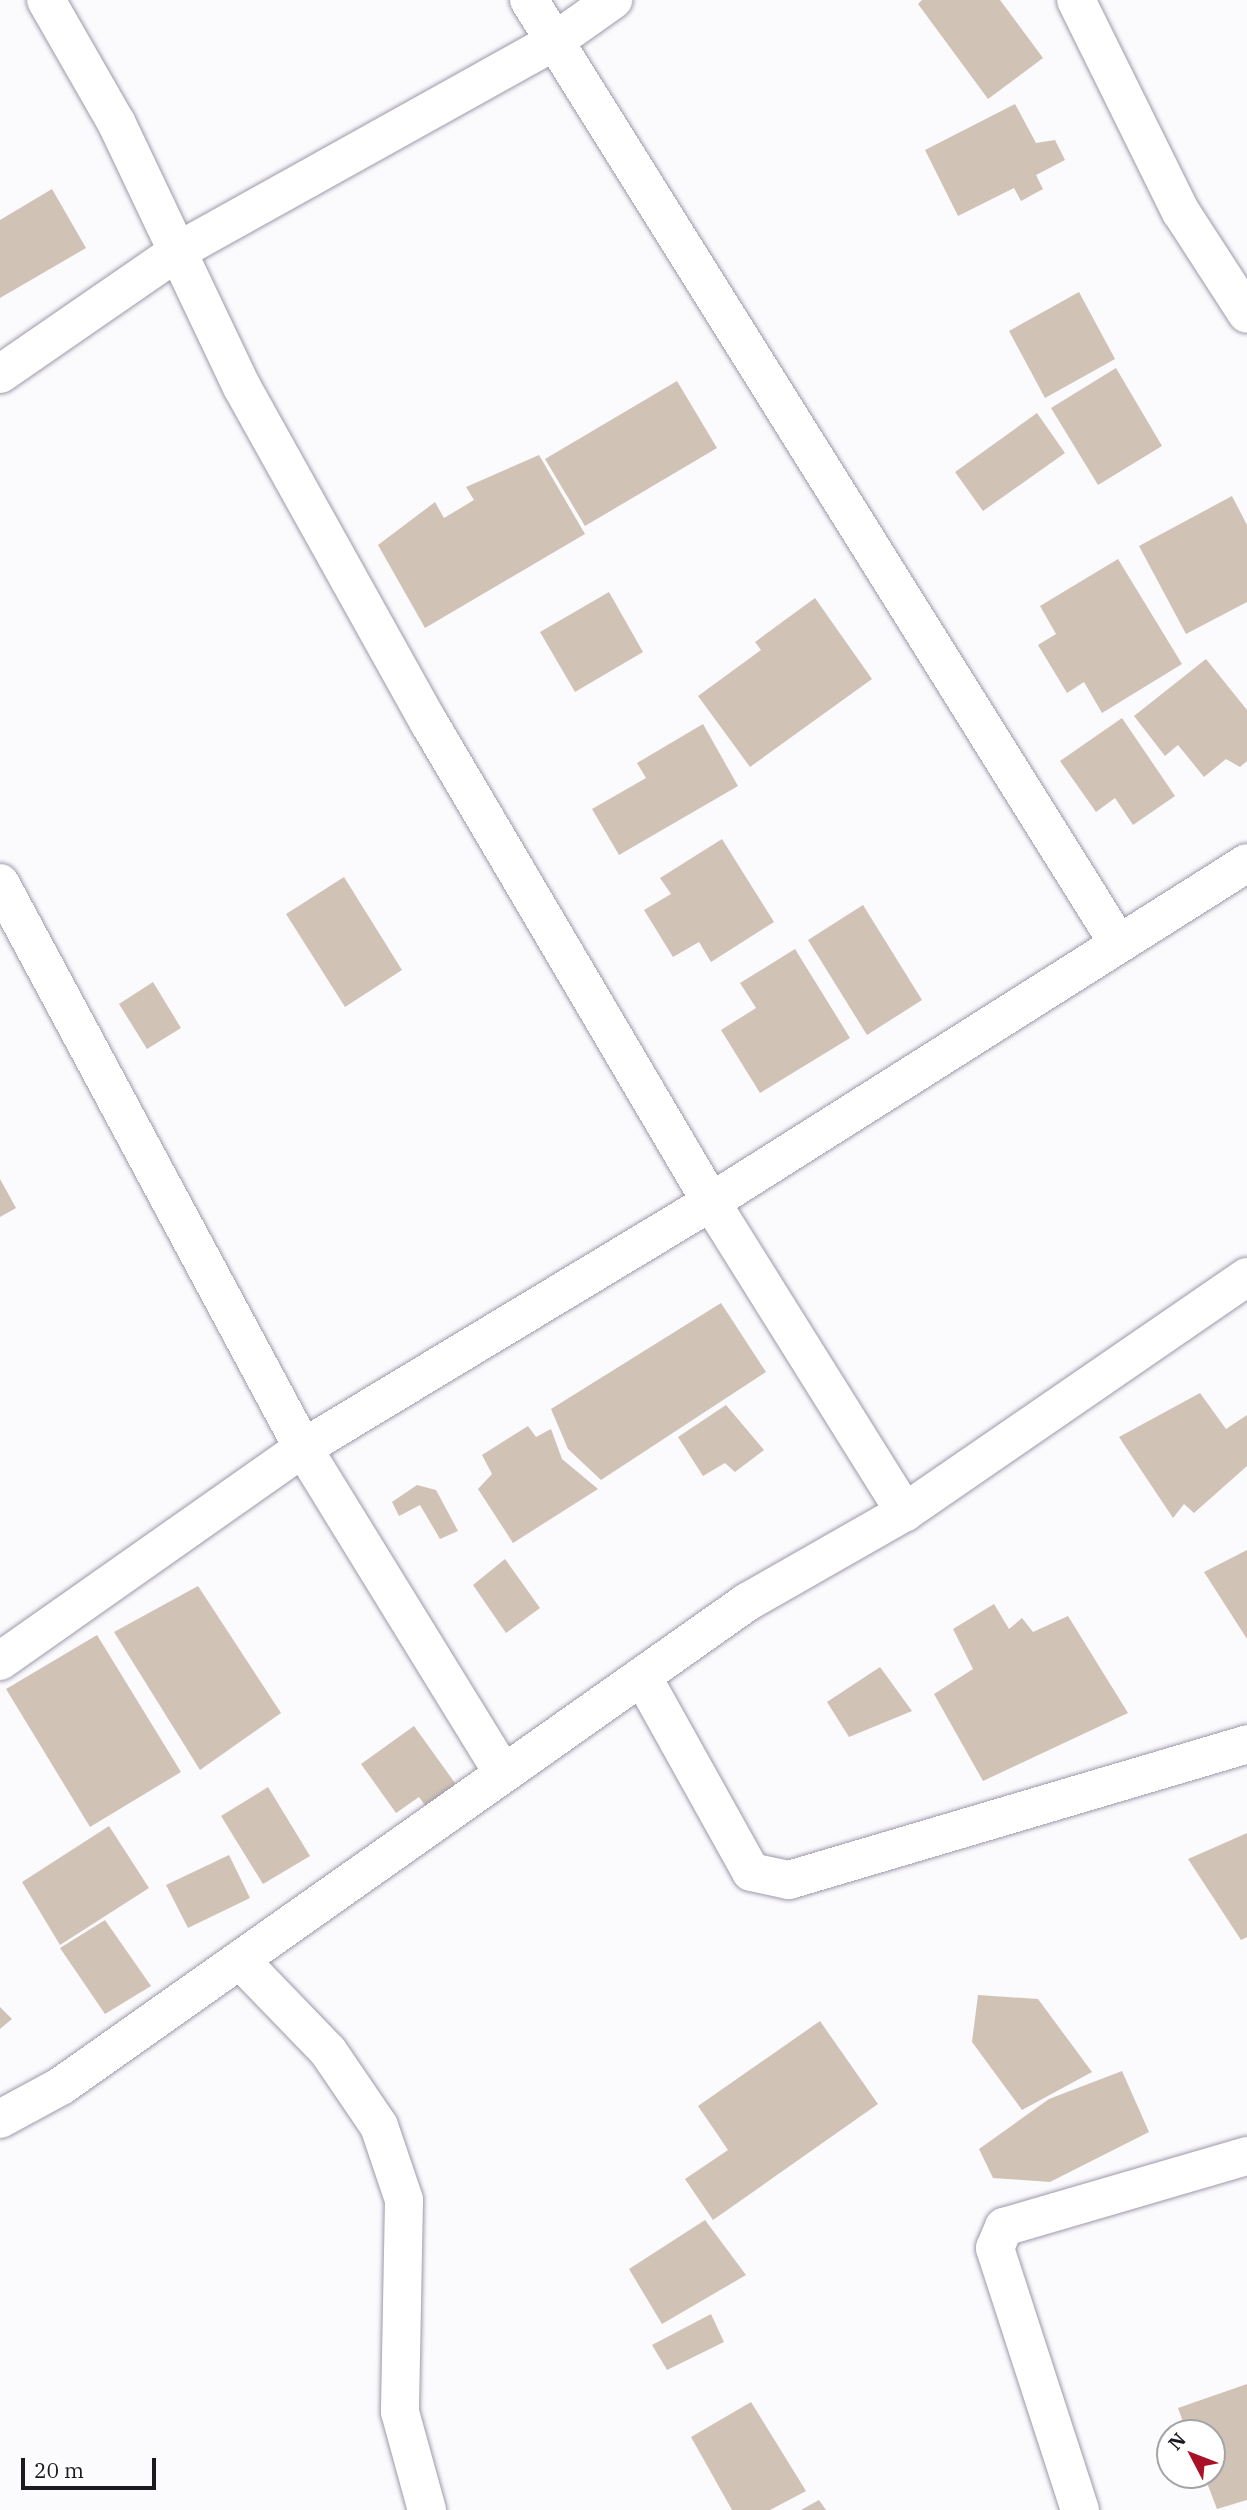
<!DOCTYPE html>
<html>
<head>
<meta charset="utf-8">
<style>
  body { margin:0 }
  #map { position:relative; width:1247px; height:2510px; overflow:hidden; background:#fbfafd; font-family:"IBM Plex Serif",serif }
  div>[style] { position:absolute }
  [style*='--x'] { left:calc(var(--x)*1px); top:calc(var(--y)*1px); width:calc(var(--w)*1px); rotate:calc(var(--a)*1deg) }
  .building>* { inset:0; background:#d0c3b6 }
  .roads { filter:drop-shadow(0 0 2px #9e99a9) drop-shadow(0 0 2px #9e99a9) }
  .minor>* { height:38px; margin:-19px; padding:0 19px; transform-origin:19px; border-radius:19px; background:#fff }
  span { translate:-50% -50%; white-space:nowrap; text-align:center; line-height:1.15; -webkit-text-stroke:5px #fff; paint-order:stroke }
  .north { position:absolute; left:1156px; top:2419px; width:70px; height:70px; box-sizing:border-box; background:#fff; border:2px solid #a4a3a6; border-radius:50%; rotate:312deg; font-size:19px; font-weight:700; line-height:28px; text-align:center; color:#1c1a20 }
  .north::after { content:''; display:block; margin:auto; width:24px; height:32px; background:#a81126; clip-path:polygon(50% 0,100% 100%,50% 72%,0 100%) }
  .scale { position:absolute; left:21px; top:2458px; width:135px; height:32px; box-sizing:border-box; border:4px solid #1c1a20; border-top:0; padding-left:9px; font-size:21px; line-height:24px; white-space:nowrap; color:#1c1a20; -webkit-text-stroke:5px #fff; paint-order:stroke }
</style>
</head>
<body>
<div id="map">
  <div class="building">
    <div style="clip-path:polygon(922px 0,1000px 0,1043px 58px,988px 99px,918px 4px)"></div>
    <div style="clip-path:polygon(1015px 104px,1036px 143px,1055px 140px,1065px 160px,1036px 175px,1043px 189px,1021px 201px,1014px 188px,958px 216px,925px 150px)"></div>
    <div style="clip-path:polygon(52px 189px,86px 248px,0 298px,0 220px)"></div>
    <div style="clip-path:polygon(1079px 292px,1115px 359px,1045px 398px,1009px 331px)"></div>
    <div style="clip-path:polygon(1116px 368px,1162px 446px,1098px 485px,1051px 408px)"></div>
    <div style="clip-path:polygon(677px 381px,717px 448px,585px 526px,545px 459px)"></div>
    <div style="clip-path:polygon(1037px 413px,1065px 453px,983px 511px,955px 472px)"></div>
    <div style="clip-path:polygon(539px 455px,585px 534px,425px 628px,378px 545px,435px 502px,444px 518px,474px 500px,466px 487px)"></div>
    <div style="clip-path:polygon(1232px 496px,1247px 525px,1247px 602px,1186px 634px,1139px 546px)"></div>
    <div style="clip-path:polygon(1118px 559px,1182px 664px,1102px 713px,1084px 682px,1067px 693px,1038px 645px,1056px 634px,1040px 606px)"></div>
    <div style="clip-path:polygon(609px 592px,643px 652px,575px 692px,540px 632px)"></div>
    <div style="clip-path:polygon(815px 598px,872px 679px,750px 767px,698px 696px,761px 650px,755px 642px)"></div>
    <div style="clip-path:polygon(1206px 659px,1247px 710px,1247px 761px,1240px 767px,1226px 759px,1204px 777px,1178px 745px,1165px 756px,1134px 716px)"></div>
    <div style="clip-path:polygon(1122px 718px,1175px 796px,1133px 825px,1115px 798px,1096px 812px,1060px 761px)"></div>
    <div style="clip-path:polygon(703px 724px,738px 786px,619px 855px,592px 809px,646px 778px,637px 763px)"></div>
    <div style="clip-path:polygon(722px 839px,774px 922px,711px 962px,699px 942px,673px 957px,644px 910px,671px 894px,660px 878px)"></div>
    <div style="clip-path:polygon(344px 877px,402px 970px,345px 1007px,286px 914px)"></div>
    <div style="clip-path:polygon(863px 905px,922px 1000px,867px 1035px,808px 940px)"></div>
    <div style="clip-path:polygon(795px 949px,850px 1038px,760px 1093px,721px 1030px,756px 1008px,740px 983px)"></div>
    <div style="clip-path:polygon(153px 982px,181px 1028px,147px 1049px,119px 1004px)"></div>
    <div style="clip-path:polygon(0 1179px,16px 1208px,0 1217px)"></div>
    <div style="clip-path:polygon(721px 1303px,766px 1372px,601px 1480px,568px 1449px,551px 1409px)"></div>
    <div style="clip-path:polygon(1200px 1393px,1226px 1429px,1247px 1415px,1247px 1466px,1194px 1513px,1184px 1504px,1173px 1518px,1119px 1437px)"></div>
    <div style="clip-path:polygon(726px 1405px,764px 1450px,735px 1472px,725px 1463px,703px 1476px,678px 1437px)"></div>
    <div style="clip-path:polygon(528px 1426px,536px 1437px,551px 1429px,562px 1459px,598px 1489px,513px 1543px,478px 1489px,492px 1474px,482px 1455px)"></div>
    <div style="clip-path:polygon(417px 1485px,436px 1490px,458px 1531px,440px 1539px,420px 1505px,399px 1516px,392px 1502px)"></div>
    <div style="clip-path:polygon(1247px 1550px,1247px 1639px,1204px 1572px)"></div>
    <div style="clip-path:polygon(505px 1559px,540px 1608px,506px 1633px,473px 1585px)"></div>
    <div style="clip-path:polygon(198px 1586px,281px 1713px,200px 1770px,114px 1632px)"></div>
    <div style="clip-path:polygon(994px 1604px,1009px 1629px,1022px 1618px,1033px 1632px,1068px 1616px,1128px 1713px,983px 1781px,934px 1694px,973px 1669px,953px 1629px)"></div>
    <div style="clip-path:polygon(97px 1635px,181px 1772px,90px 1827px,6px 1689px)"></div>
    <div style="clip-path:polygon(880px 1667px,912px 1711px,849px 1737px,827px 1702px)"></div>
    <div style="clip-path:polygon(414px 1726px,460px 1790px,430px 1812px,419px 1797px,396px 1813px,361px 1764px)"></div>
    <div style="clip-path:polygon(268px 1787px,310px 1856px,263px 1884px,221px 1816px)"></div>
    <div style="clip-path:polygon(109px 1826px,149px 1888px,60px 1945px,22px 1882px)"></div>
    <div style="clip-path:polygon(1247px 1833px,1247px 1937px,1241px 1940px,1188px 1859px)"></div>
    <div style="clip-path:polygon(229px 1855px,250px 1898px,188px 1928px,166px 1885px)"></div>
    <div style="clip-path:polygon(105px 1920px,151px 1986px,105px 2014px,60px 1948px)"></div>
    <div style="clip-path:polygon(978px 1995px,1038px 1999px,1092px 2072px,1022px 2110px,972px 2042px)"></div>
    <div style="clip-path:polygon(0 2007px,12px 2019px,0 2029px)"></div>
    <div style="clip-path:polygon(820px 2021px,878px 2104px,713px 2220px,685px 2179px,728px 2150px,698px 2106px)"></div>
    <div style="clip-path:polygon(1122px 2071px,1149px 2132px,1050px 2182px,993px 2178px,979px 2149px,1049px 2099px)"></div>
    <div style="clip-path:polygon(705px 2220px,746px 2275px,662px 2324px,629px 2269px)"></div>
    <div style="clip-path:polygon(711px 2314px,724px 2342px,667px 2370px,652px 2345px)"></div>
    <div style="clip-path:polygon(1247px 2384px,1247px 2500px,1217px 2509px,1204px 2475px,1212px 2475px,1212px 2433px,1187px 2433px,1178px 2408px)"></div>
    <div style="clip-path:polygon(751px 2402px,806px 2491px,770px 2510px,732px 2510px,691px 2437px)"></div>
    <div style="clip-path:polygon(819px 2500px,826px 2510px,801px 2510px)"></div>
  </div>
  <div class="roads">
    <div class="minor">
      <div style="--x:46;--y:0;--w:141;--a:60.2"></div>
      <div style="--x:116;--y:122;--w:293;--a:64.6"></div>
      <div style="--x:242;--y:387;--w:382;--a:60.9"></div>
      <div style="--x:428;--y:721;--w:558;--a:59.53"></div>
      <div style="--x:711;--y:1202;--w:366;--a:58"></div>
      <div style="--x:529;--y:0;--w:1112;--a:58.01"></div>
      <div style="--x:1076;--y:0;--w:237;--a:63.7"></div>
      <div style="--x:1181;--y:212;--w:121;--a:57.1"></div>
      <div style="--x:0;--y:374;--w:216;--a:-34.6"></div>
      <div style="--x:178;--y:251;--w:428;--a:-29.1"></div>
      <div style="--x:552;--y:43;--w:75;--a:-35.2"></div>
      <div style="--x:0;--y:883;--w:641;--a:61.8"></div>
      <div style="--x:303;--y:1448;--w:379;--a:58.4"></div>
      <div style="--x:0;--y:1661;--w:370;--a:-35.1"></div>
      <div style="--x:303;--y:1448;--w:476;--a:-31.1"></div>
      <div style="--x:711;--y:1202;--w:634;--a:-32.31"></div>
      <div style="--x:642;--y:1676;--w:224;--a:60.9"></div>
      <div style="--x:751;--y:1872;--w:39;--a:12"></div>
      <div style="--x:789;--y:1880;--w:478;--a:-16.5"></div>
      <div style="--x:240;--y:1960;--w:127;--a:46"></div>
      <div style="--x:328;--y:2051;--w:91;--a:55.8"></div>
      <div style="--x:379;--y:2126;--w:78;--a:71.3"></div>
      <div style="--x:404;--y:2200;--w:212;--a:91.1"></div>
      <div style="--x:400;--y:2412;--w:102;--a:74.6"></div>
      <div style="--x:0;--y:2119;--w:69;--a:-28.4"></div>
      <div style="--x:61;--y:2086;--w:840;--a:-35.2"></div>
      <div style="--x:747;--y:1602;--w:182;--a:-29.7"></div>
      <div style="--x:905;--y:1512;--w:415;--a:-34.5"></div>
      <div style="--x:1080;--y:2510;--w:275;--a:-108"></div>
      <div style="--x:995;--y:2248;--w:23;--a:-67"></div>
      <div style="--x:1004;--y:2227;--w:253;--a:-16.3"></div>
    </div>
  </div>
  <div class="north">N</div>
  <div class="scale">20 m</div>
</div>
</body>
</html>
